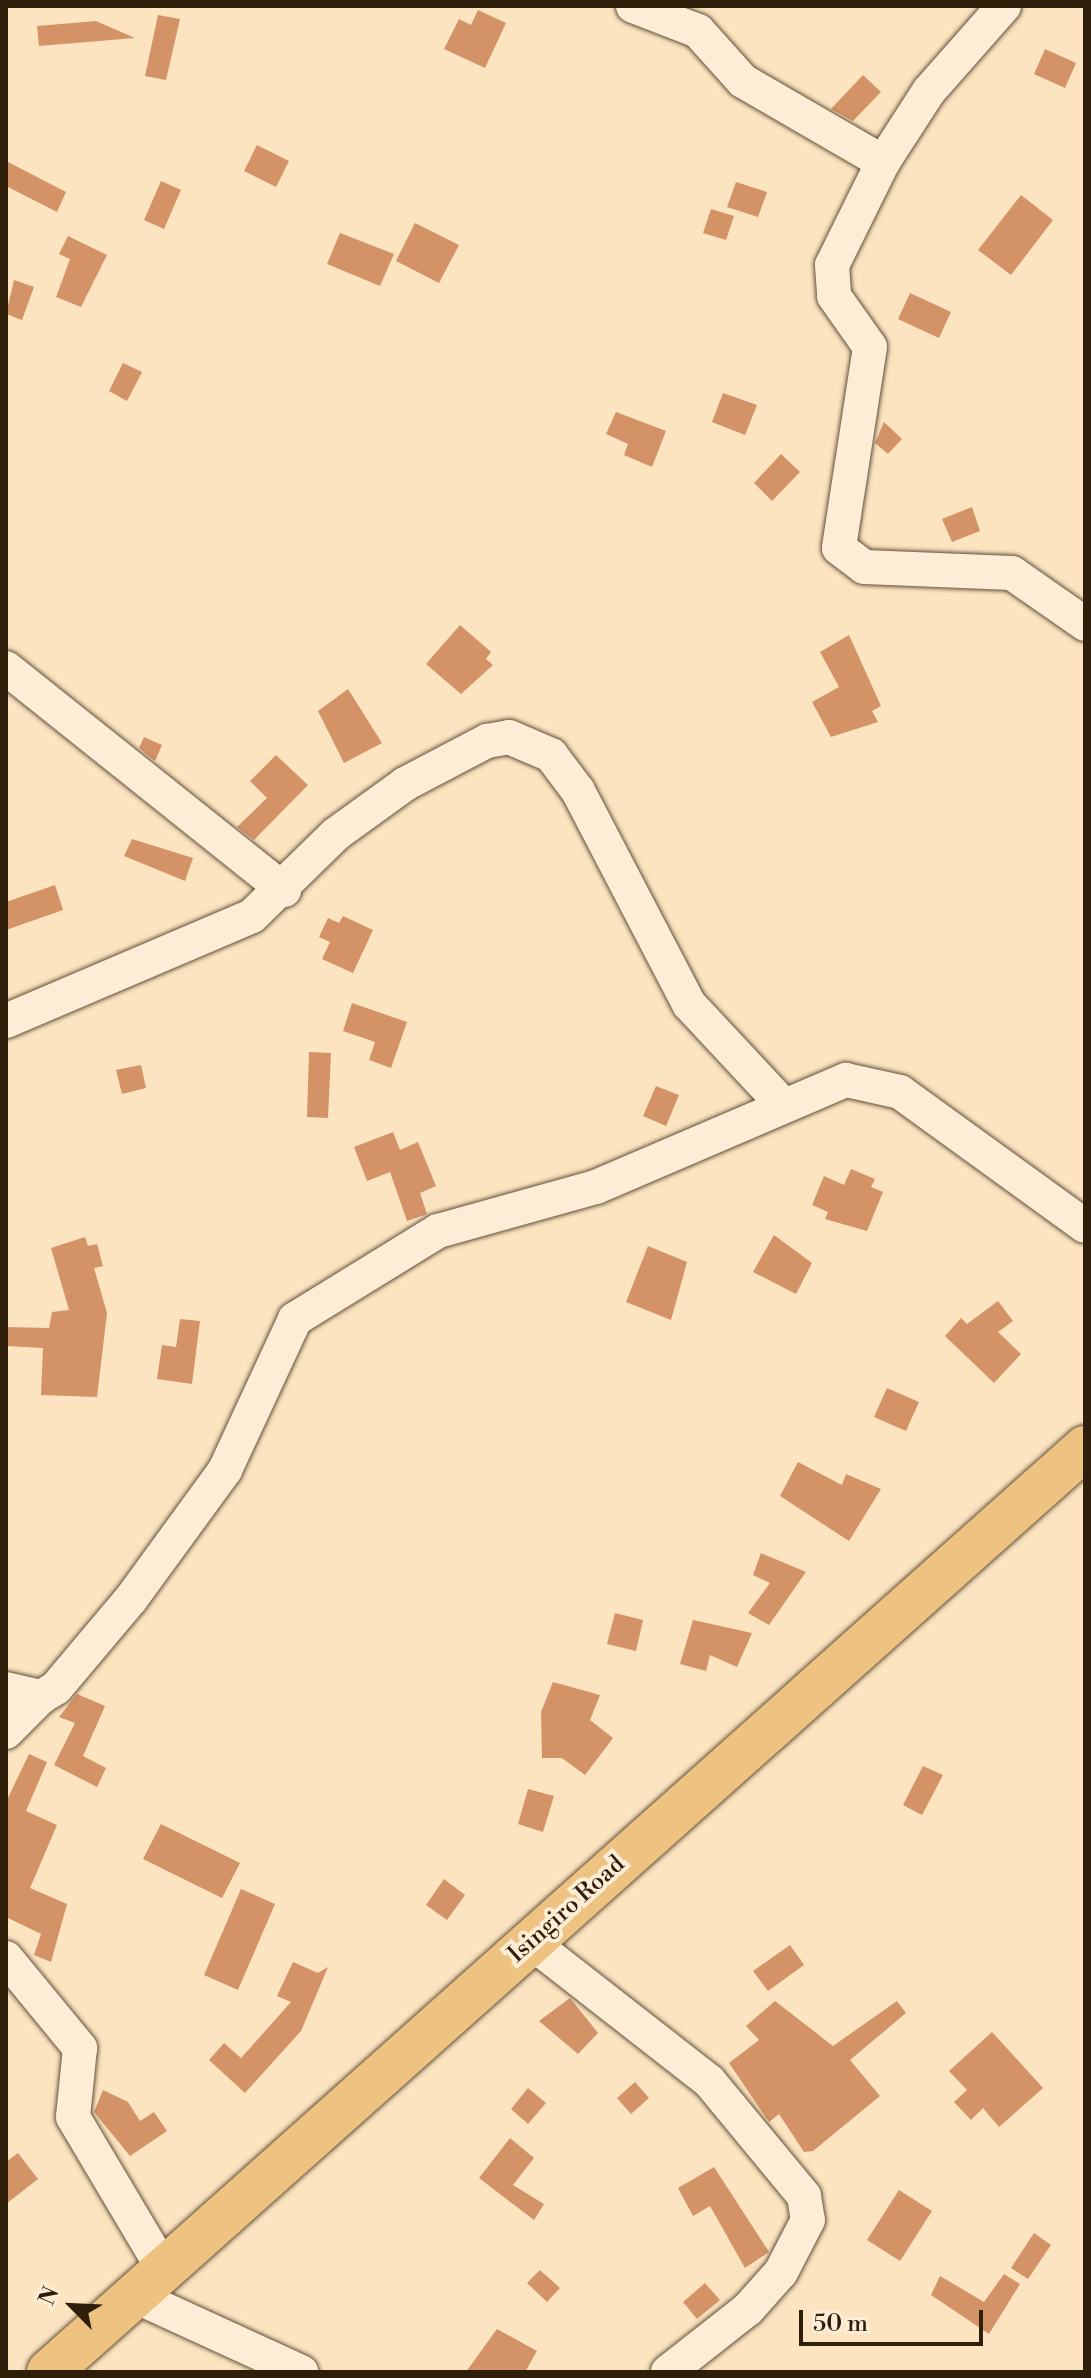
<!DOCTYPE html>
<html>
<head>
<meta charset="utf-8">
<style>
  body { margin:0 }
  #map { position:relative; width:1091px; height:2378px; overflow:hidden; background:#fce4c0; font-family:"Libre Bodoni",serif }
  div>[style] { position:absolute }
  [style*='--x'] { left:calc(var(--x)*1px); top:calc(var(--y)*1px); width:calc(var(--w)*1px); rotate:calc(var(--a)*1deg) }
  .building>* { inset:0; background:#d49267 }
  .roads { filter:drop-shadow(0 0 2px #625038) drop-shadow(0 0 2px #625038) }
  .minor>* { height:34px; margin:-17px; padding:0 17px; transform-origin:17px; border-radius:17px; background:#fdedd6 }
  .major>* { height:44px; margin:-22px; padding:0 22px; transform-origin:22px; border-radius:22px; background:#eec280 }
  span { translate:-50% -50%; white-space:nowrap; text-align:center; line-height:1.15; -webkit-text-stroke:8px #fdedd6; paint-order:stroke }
  .street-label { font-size:24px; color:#2f1f0a }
  .frame { position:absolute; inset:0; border:8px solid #2f1f0a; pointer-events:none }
  .north { position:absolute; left:32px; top:2266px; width:80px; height:80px; -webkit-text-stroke:6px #fdedd6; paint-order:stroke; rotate:294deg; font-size:22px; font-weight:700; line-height:32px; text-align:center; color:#2f1f0a }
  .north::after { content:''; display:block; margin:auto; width:28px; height:36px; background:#2f1f0a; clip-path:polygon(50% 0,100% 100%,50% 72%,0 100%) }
  .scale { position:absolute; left:799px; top:2310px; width:184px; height:36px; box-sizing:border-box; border:4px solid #2f1f0a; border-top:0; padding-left:10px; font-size:24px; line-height:28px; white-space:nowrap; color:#2f1f0a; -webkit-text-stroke:6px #fdedd6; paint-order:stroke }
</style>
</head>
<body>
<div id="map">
  <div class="building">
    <div style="clip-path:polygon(478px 10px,506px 23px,485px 68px,444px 49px,459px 19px,471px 25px)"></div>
    <div style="clip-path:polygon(158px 15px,180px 19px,166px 80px,145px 76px)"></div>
    <div style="clip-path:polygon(96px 21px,135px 38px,39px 46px,37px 26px)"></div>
    <div style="clip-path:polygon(1045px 49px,1076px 63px,1065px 88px,1034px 74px)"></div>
    <div style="clip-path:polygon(863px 75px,881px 92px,853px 121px,831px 109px)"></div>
    <div style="clip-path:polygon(257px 145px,289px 161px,276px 187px,244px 171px)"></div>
    <div style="clip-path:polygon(6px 161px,66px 192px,57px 212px,6px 186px)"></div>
    <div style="clip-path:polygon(161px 181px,181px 190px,164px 229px,144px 220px)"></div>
    <div style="clip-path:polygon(736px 182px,767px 192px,758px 217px,727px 207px)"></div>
    <div style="clip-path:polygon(1021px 195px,1053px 220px,1011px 275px,978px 250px)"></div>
    <div style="clip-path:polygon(711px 209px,734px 216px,726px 240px,703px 233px)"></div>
    <div style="clip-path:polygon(415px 223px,459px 245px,439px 283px,396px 261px)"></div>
    <div style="clip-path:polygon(340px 233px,394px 254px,380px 286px,327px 264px)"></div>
    <div style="clip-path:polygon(68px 236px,107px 255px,81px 307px,56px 297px,70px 259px,59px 254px)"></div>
    <div style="clip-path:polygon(14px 280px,34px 287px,22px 320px,6px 314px)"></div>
    <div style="clip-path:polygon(910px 293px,951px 312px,939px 338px,898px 319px)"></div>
    <div style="clip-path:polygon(123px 363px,142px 372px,127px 401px,109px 391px)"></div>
    <div style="clip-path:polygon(723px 393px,757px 405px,745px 435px,712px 422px)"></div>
    <div style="clip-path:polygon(616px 412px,666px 431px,652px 467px,624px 455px,628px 444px,606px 434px)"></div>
    <div style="clip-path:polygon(884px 422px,902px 439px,888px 454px,875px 443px)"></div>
    <div style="clip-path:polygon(781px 454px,800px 472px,772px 501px,754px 483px)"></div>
    <div style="clip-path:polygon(972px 507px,980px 531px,952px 542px,942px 519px)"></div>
    <div style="clip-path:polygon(460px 625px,491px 652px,486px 659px,493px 665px,461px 694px,426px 664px)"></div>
    <div style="clip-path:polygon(849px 635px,881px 706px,872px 711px,878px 722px,831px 737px,812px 702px,839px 687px,820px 652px)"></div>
    <div style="clip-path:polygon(348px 689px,382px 743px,344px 763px,318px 711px)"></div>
    <div style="clip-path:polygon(144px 737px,162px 745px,155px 761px,139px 748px)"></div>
    <div style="clip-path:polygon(276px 755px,308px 785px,254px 840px,237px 827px,267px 798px,250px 781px)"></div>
    <div style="clip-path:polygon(132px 839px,193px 858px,185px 881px,124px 856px)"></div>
    <div style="clip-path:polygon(55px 885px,63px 910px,6px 930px,6px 902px)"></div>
    <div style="clip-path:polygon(343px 916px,373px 930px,353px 973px,322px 959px,330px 942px,319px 937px,328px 918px,339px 923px)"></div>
    <div style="clip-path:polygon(352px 1003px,407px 1022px,391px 1068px,369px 1060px,375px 1042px,343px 1031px)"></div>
    <div style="clip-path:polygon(309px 1052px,331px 1053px,328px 1118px,307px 1117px)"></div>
    <div style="clip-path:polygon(141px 1065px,146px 1088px,122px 1094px,116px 1070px)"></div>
    <div style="clip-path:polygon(656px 1086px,679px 1095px,666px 1126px,643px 1116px)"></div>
    <div style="clip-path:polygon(393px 1132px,400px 1150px,418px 1142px,436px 1186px,420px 1193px,427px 1214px,407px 1221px,390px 1172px,367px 1181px,354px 1147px)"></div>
    <div style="clip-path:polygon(851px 1169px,875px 1179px,871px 1187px,883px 1192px,867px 1231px,825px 1219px,828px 1212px,812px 1205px,824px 1176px,844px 1185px)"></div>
    <div style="clip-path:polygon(774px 1235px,812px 1263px,796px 1294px,753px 1272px)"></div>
    <div style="clip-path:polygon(85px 1237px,88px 1246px,97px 1244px,103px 1266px,94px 1268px,107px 1313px,97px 1397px,41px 1395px,43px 1348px,6px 1346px,6px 1327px,49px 1328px,52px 1312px,69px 1310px,51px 1248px)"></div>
    <div style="clip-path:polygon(648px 1246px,687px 1262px,671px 1320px,626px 1302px)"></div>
    <div style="clip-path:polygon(998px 1301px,1013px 1321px,998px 1332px,1021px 1354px,994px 1383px,945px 1336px,961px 1318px,967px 1324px)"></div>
    <div style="clip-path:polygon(180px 1319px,200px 1321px,192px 1384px,157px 1379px,162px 1345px,176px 1347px)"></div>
    <div style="clip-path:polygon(887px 1388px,919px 1402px,906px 1431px,874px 1417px)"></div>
    <div style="clip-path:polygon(798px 1462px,842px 1485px,846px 1474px,881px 1489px,849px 1541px,780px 1496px)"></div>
    <div style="clip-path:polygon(761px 1553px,806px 1572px,769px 1625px,748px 1613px,770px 1583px,753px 1575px)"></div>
    <div style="clip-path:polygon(615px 1613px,643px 1620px,636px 1651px,607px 1644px)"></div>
    <div style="clip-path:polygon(693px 1620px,752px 1633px,737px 1667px,710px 1655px,706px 1671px,680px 1664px)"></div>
    <div style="clip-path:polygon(553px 1682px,600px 1695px,590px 1720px,613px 1738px,585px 1775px,562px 1758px,542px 1758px,541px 1712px)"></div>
    <div style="clip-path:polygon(77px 1694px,105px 1706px,83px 1756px,106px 1768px,97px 1787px,54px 1765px,75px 1723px,59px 1717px)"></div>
    <div style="clip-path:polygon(29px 1754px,47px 1762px,26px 1811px,57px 1825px,30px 1888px,67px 1904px,51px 1962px,34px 1955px,41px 1934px,6px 1917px,6px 1802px)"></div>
    <div style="clip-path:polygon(923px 1766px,943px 1775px,922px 1815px,903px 1805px)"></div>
    <div style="clip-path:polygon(528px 1789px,554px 1796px,543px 1832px,518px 1824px)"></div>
    <div style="clip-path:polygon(161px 1824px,240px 1863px,222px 1898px,143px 1859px)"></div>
    <div style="clip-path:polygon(444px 1879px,465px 1895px,447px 1920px,426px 1905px)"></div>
    <div style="clip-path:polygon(241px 1889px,275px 1904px,238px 1990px,204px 1975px)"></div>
    <div style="clip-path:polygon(790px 1945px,804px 1965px,768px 1991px,753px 1971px)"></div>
    <div style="clip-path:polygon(293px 1962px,318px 1973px,328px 1967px,301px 2031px,245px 2093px,209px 2060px,224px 2043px,241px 2058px,291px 2002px,277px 1996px)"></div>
    <div style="clip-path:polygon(570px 1998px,598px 2033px,578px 2054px,539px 2021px)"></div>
    <div style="clip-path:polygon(775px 2001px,833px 2046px,897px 2001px,906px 2013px,850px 2060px,880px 2096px,813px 2151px,804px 2152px,779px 2114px,769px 2122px,729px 2063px,759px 2040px,746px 2026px)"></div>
    <div style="clip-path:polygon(992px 2032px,1043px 2088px,999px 2127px,983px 2108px,971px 2120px,954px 2102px,967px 2090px,949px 2071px)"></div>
    <div style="clip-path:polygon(635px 2082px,649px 2098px,631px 2114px,617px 2098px)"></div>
    <div style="clip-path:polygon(528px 2088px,546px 2103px,528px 2124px,511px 2109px)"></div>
    <div style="clip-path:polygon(103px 2090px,128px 2102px,140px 2121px,154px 2112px,167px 2131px,130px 2156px,94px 2112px)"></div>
    <div style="clip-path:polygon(510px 2138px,534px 2158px,513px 2185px,544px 2204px,534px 2220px,479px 2178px)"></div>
    <div style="clip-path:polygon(18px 2153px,38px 2179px,6px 2204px,6px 2162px)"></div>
    <div style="clip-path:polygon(714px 2167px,769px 2252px,745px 2268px,710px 2206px,693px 2216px,678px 2188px)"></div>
    <div style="clip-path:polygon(899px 2190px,932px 2211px,900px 2261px,867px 2240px)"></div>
    <div style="clip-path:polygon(1034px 2233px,1051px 2245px,1028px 2279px,1011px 2268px)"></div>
    <div style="clip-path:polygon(540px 2270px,560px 2288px,547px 2302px,527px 2283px)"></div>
    <div style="clip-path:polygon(1004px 2274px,1020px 2284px,989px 2334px,931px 2295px,940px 2276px,984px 2302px)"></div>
    <div style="clip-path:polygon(705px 2283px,720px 2300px,697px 2319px,683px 2302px)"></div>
    <div style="clip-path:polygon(497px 2329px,537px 2351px,525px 2372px,466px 2372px)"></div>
  </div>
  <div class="roads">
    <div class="minor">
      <div style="--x:633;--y:6;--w:70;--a:21"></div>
      <div style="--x:698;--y:31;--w:67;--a:48"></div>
      <div style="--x:743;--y:81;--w:162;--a:30.1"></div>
      <div style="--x:1004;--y:6;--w:113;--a:131.4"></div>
      <div style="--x:929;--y:91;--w:85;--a:122.9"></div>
      <div style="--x:883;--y:162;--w:115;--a:116.3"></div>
      <div style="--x:832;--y:265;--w:31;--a:86"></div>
      <div style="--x:834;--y:296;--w:62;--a:54.8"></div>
      <div style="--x:870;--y:347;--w:203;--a:98.8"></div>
      <div style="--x:839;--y:548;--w:31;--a:37"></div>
      <div style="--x:864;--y:567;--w:148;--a:2.3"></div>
      <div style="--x:1012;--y:573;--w:89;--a:34.9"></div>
      <div style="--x:6;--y:668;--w:356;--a:38.6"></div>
      <div style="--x:6;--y:1021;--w:267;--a:-23.1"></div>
      <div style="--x:252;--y:916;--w:117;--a:-44.3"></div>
      <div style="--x:336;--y:834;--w:85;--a:-35.9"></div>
      <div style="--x:405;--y:784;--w:93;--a:-27.7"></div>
      <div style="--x:487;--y:741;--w:22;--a:-10"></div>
      <div style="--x:509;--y:737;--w:46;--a:23.2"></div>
      <div style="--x:551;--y:755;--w:45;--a:53.1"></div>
      <div style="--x:578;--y:791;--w:240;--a:62.5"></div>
      <div style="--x:689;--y:1004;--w:139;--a:47"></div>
      <div style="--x:6;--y:1689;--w:36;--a:13"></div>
      <div style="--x:41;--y:1697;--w:17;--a:-31"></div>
      <div style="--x:56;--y:1688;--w:116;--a:-49.9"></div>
      <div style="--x:131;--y:1599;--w:160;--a:-53.9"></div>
      <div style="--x:225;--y:1470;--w:166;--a:-65.1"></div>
      <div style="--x:295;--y:1319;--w:168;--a:-31.6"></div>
      <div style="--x:438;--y:1231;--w:164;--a:-15.6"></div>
      <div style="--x:596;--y:1187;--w:272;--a:-23.2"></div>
      <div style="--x:846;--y:1080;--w:55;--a:12.5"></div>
      <div style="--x:900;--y:1092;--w:228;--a:35.9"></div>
      <div style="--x:6;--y:1732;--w:49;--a:-45"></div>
      <div style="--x:531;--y:1942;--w:226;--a:38"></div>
      <div style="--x:709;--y:2081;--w:149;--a:50.4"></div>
      <div style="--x:804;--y:2196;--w:24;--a:81"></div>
      <div style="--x:808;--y:2220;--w:59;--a:117.4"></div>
      <div style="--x:781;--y:2272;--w:50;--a:131.7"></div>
      <div style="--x:748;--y:2309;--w:102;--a:141.8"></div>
      <div style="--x:6;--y:1958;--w:117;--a:50.6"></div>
      <div style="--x:80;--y:2048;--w:69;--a:95.8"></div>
      <div style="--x:73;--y:2117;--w:178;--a:59.3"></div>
      <div style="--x:135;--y:2296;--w:183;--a:24.6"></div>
    </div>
    <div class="major">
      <div style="--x:49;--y:2372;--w:1388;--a:-41.73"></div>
    </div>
  </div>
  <div class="street-label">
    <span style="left:567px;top:1910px;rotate:-42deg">Isingiro Road</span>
  </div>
  <div class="frame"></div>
  <div class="north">N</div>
  <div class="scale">50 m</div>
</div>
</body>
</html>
